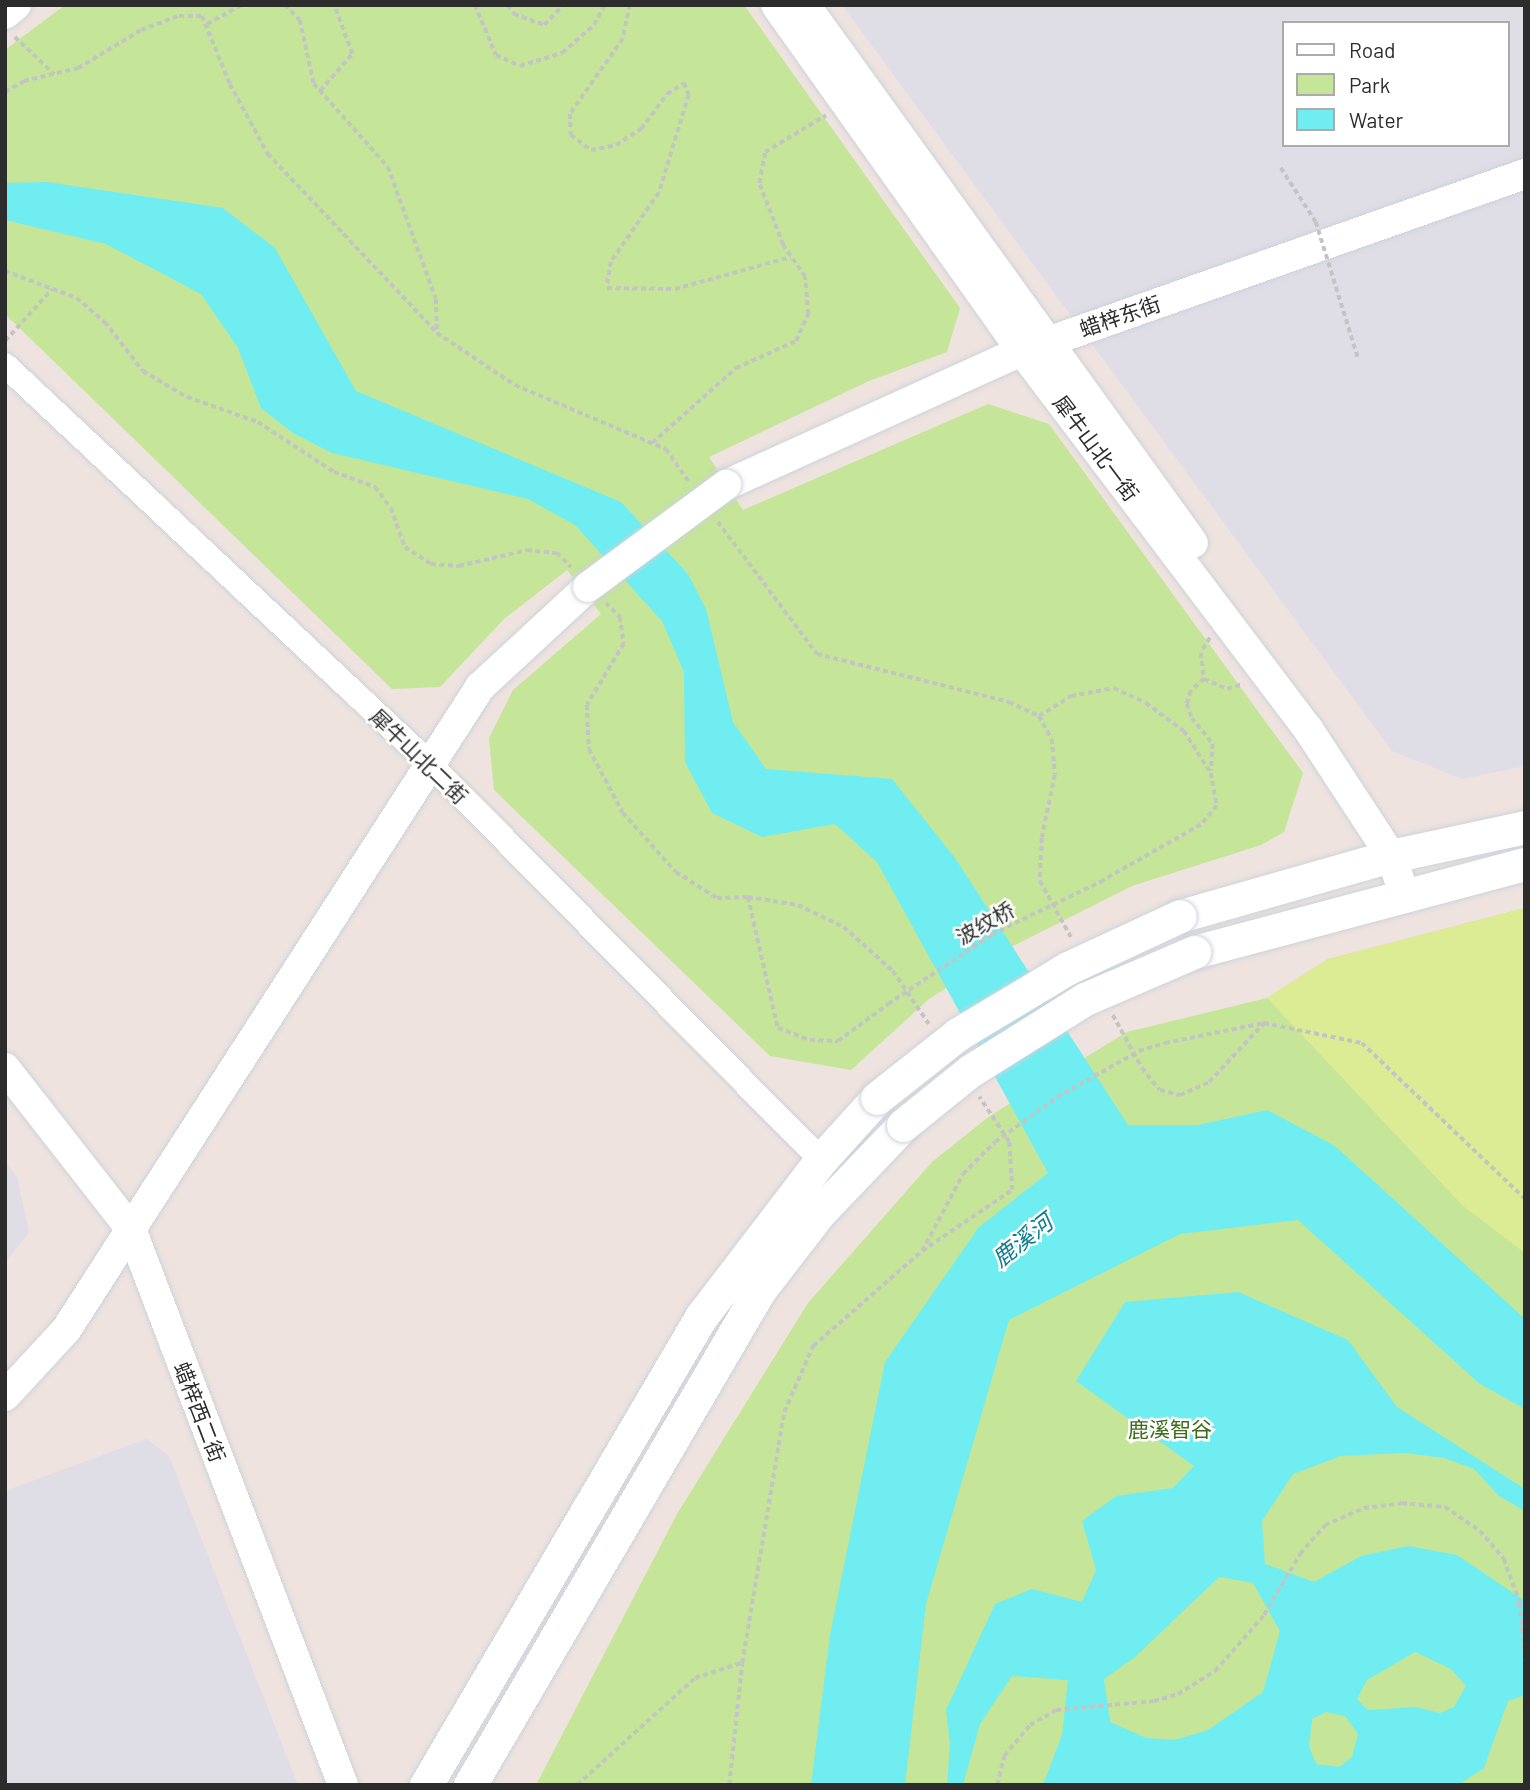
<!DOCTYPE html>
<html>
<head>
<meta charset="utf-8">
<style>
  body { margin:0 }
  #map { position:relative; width:1530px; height:1790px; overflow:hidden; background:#eee3de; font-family:Barlow,"Noto Sans SC",sans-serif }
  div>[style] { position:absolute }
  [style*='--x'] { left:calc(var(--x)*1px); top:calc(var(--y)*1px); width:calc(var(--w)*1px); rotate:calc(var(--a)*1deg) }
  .industrial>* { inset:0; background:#dfdee6 }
  .green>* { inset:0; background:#c5e599 }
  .pitch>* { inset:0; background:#dbec95 }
  .water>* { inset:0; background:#6fedf1 }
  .path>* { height:3.5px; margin-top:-1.75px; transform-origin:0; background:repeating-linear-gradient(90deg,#c4c4c4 0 5px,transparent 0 8.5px) }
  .roads { filter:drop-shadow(0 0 2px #ccd3dd) drop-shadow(0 0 2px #ccd3dd) }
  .minor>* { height:24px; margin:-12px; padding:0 12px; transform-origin:12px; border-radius:12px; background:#fff }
  .tertiary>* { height:30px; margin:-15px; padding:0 15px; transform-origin:15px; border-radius:15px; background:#fff }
  .secondary>* { height:33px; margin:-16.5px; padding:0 16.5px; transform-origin:16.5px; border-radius:16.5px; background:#fff }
  .path-bridge>* { height:3.5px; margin-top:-1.75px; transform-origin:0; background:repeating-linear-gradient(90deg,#c4c4c4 0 5px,transparent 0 8.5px) }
  .bridges { filter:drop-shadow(0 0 2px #ccd3dd) drop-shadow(0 0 2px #ccd3dd) }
  .tertiary-bridge>* { height:30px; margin:-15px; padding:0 15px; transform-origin:15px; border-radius:15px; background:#fff }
  .secondary-bridge>* { height:33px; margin:-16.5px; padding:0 16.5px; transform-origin:16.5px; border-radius:16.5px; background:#fff }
  span { translate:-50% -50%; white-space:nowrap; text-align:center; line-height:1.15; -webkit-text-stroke:5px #fff; paint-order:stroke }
  .street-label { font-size:21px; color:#2c2c2c }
  .park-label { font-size:21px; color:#3d6b19 }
  .water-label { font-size:23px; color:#0c7d8b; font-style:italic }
  .frame { position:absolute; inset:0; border:7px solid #2c2c2c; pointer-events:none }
  .legend { position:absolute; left:1282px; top:21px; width:228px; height:126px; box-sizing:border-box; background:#fff; border:2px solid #ababab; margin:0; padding:9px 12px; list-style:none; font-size:21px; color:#2c2c2c }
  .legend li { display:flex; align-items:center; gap:14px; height:35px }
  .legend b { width:35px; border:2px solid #ababab }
</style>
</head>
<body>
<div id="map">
  <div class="industrial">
    <div style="clip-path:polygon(evenodd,842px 5px,1525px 5px,1525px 766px,1462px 779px,1392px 751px,842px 5px,1283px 23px,1507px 23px,1507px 145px,1283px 145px,1283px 23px)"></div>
    <div style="clip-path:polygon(5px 1161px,17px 1177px,29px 1232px,5px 1263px)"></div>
    <div style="clip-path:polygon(146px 1439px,169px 1456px,298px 1785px,5px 1785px,5px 1491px)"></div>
  </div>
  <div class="green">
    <div style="clip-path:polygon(65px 5px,744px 5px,960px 308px,947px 352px,869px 381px,709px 457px,743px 510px,988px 404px,1049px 424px,1303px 773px,1284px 832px,1261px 845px,1132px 886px,1009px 948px,929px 999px,851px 1070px,770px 1056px,494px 790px,489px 738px,513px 690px,601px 614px,567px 570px,504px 619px,440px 687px,392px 689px,5px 314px,5px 50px)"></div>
    <div style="clip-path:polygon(1525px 908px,1525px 1785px,536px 1785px,677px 1514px,808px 1303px,932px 1162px,991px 1115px,1127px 1032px,1267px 998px,1328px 959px)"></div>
  </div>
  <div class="pitch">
    <div style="clip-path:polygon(1525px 908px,1525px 1253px,1463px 1206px,1267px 998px,1328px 959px)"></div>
  </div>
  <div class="water">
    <div style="clip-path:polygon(47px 182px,223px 208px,275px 248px,356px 391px,621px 502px,688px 574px,706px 609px,733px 722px,766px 769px,892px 779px,955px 858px,1128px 1125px,1198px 1125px,1267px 1110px,1335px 1146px,1525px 1319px,1525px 1409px,1480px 1384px,1298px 1220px,1180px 1234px,1009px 1320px,926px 1604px,905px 1785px,811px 1785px,830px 1635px,885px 1362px,979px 1227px,1048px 1173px,877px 862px,835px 824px,762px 837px,712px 813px,685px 762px,684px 672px,662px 621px,575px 525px,528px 499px,332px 453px,293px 433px,261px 408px,238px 348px,201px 294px,106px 244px,5px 220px,5px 183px)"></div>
    <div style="clip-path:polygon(evenodd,1238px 1292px,1348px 1340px,1397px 1407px,1525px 1489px,1525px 1511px,1499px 1496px,1474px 1469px,1444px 1458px,1405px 1453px,1341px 1456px,1293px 1474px,1262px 1521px,1265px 1564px,1314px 1582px,1361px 1556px,1408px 1546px,1457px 1555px,1525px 1601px,1525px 1695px,1508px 1701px,1484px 1768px,1458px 1785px,1043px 1785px,1062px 1735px,1068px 1680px,1012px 1676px,980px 1724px,963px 1785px,947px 1785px,950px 1744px,946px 1710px,995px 1604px,1032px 1589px,1082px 1602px,1096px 1570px,1082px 1521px,1116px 1496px,1173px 1488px,1194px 1466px,1076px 1381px,1125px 1302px,1238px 1292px,1219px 1577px,1253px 1583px,1280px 1631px,1263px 1692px,1208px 1730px,1175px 1740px,1146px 1738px,1110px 1722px,1104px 1679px,1135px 1657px,1219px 1577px,1238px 1292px,1415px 1652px,1451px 1669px,1466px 1686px,1454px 1707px,1440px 1713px,1416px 1707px,1368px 1710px,1357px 1699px,1367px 1680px,1415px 1652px,1238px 1292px,1326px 1712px,1345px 1716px,1358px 1734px,1352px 1757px,1339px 1767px,1316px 1764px,1309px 1746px,1312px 1719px,1326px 1712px)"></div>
  </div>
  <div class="path">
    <div style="--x:285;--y:5;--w:21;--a:45"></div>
    <div style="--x:300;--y:20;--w:66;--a:77.7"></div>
    <div style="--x:314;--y:84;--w:111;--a:48.3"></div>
    <div style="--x:388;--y:167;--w:140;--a:70"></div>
    <div style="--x:436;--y:299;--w:32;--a:88"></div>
    <div style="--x:475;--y:5;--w:54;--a:67.2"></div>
    <div style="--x:496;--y:55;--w:26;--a:25"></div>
    <div style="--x:520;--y:66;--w:44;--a:-17.2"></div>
    <div style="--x:562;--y:53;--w:43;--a:-41.2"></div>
    <div style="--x:594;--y:25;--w:22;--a:-63"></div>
    <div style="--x:508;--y:5;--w:11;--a:56"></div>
    <div style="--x:514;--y:14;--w:32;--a:20"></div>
    <div style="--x:544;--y:25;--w:28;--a:-46"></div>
    <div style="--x:630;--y:5;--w:35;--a:102"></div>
    <div style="--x:623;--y:39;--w:92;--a:125.2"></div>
    <div style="--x:570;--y:114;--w:21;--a:87"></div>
    <div style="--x:571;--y:135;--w:25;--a:37"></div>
    <div style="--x:591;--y:150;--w:25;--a:-11"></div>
    <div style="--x:616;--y:145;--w:30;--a:-33"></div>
    <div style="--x:641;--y:129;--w:44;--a:-53.4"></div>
    <div style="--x:667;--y:94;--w:20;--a:-33"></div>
    <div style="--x:684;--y:83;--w:13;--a:67"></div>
    <div style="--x:689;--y:95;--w:102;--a:107"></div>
    <div style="--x:659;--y:193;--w:84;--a:124.8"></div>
    <div style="--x:611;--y:262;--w:26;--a:99"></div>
    <div style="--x:607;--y:288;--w:68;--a:0.8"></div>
    <div style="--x:675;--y:289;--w:120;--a:-15.4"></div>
    <div style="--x:207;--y:24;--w:39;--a:-29"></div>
    <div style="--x:15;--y:37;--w:54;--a:43.5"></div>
    <div style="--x:320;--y:91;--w:49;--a:-49.1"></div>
    <div style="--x:352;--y:54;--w:52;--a:-110.2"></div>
    <div style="--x:5;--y:92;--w:22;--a:-30"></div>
    <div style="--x:24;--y:81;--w:56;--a:-13.5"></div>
    <div style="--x:78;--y:68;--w:74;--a:-31.1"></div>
    <div style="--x:141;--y:30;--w:40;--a:-20.2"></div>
    <div style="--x:179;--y:16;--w:23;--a:0"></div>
    <div style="--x:202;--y:16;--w:74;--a:67.6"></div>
    <div style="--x:230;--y:84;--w:80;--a:61.5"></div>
    <div style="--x:268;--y:154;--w:246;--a:46.6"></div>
    <div style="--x:437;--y:333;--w:94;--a:33.7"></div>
    <div style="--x:515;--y:385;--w:164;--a:23"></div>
    <div style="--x:666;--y:449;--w:40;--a:55.1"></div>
    <div style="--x:5;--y:271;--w:77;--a:20.6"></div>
    <div style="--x:77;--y:298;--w:37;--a:41"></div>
    <div style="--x:105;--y:322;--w:62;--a:52.2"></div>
    <div style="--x:143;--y:371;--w:51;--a:30.6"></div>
    <div style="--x:187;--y:397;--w:75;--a:19.4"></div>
    <div style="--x:258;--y:422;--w:91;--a:33.3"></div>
    <div style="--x:334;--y:472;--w:44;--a:20.1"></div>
    <div style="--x:375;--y:487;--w:26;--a:53"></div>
    <div style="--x:391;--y:508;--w:41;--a:70.3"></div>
    <div style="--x:405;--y:547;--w:31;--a:33"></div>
    <div style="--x:431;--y:564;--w:28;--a:4"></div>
    <div style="--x:459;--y:566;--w:70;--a:-13.2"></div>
    <div style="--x:527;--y:550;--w:30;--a:6"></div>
    <div style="--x:557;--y:553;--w:20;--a:45"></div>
    <div style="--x:5;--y:341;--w:70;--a:-47.9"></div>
    <div style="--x:652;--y:443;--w:113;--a:-41.8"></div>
    <div style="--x:736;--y:368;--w:66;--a:-24.2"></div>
    <div style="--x:796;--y:341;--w:30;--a:-66"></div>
    <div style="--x:808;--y:314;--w:37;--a:-95"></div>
    <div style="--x:805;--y:277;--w:39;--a:-125"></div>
    <div style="--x:783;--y:245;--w:66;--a:-111.2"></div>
    <div style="--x:759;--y:183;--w:32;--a:-79"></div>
    <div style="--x:765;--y:152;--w:71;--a:-31.2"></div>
    <div style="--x:718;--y:522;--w:165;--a:53.1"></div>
    <div style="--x:817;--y:654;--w:198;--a:14"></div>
    <div style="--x:1009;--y:702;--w:33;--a:25"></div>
    <div style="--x:1039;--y:716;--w:26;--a:61"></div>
    <div style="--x:1052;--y:739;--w:36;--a:85"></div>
    <div style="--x:1055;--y:775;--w:64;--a:101.7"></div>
    <div style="--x:1042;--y:838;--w:43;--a:92.7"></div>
    <div style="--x:1040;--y:881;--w:64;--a:61"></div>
    <div style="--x:606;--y:603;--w:20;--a:45"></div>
    <div style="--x:620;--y:617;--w:27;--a:82"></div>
    <div style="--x:624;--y:644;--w:71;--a:121.2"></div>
    <div style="--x:587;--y:705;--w:44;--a:87.4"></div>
    <div style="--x:589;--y:749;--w:72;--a:62"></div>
    <div style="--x:623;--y:813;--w:79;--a:48.1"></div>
    <div style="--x:676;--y:872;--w:49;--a:32.4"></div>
    <div style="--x:717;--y:898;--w:31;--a:-2"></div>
    <div style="--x:748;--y:897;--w:51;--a:9.1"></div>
    <div style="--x:798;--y:905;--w:51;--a:25.6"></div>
    <div style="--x:844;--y:927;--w:66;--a:41.9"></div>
    <div style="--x:893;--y:971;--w:64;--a:55.8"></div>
    <div style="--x:1210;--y:638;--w:17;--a:121"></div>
    <div style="--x:1201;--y:653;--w:26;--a:83"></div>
    <div style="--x:1204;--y:679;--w:25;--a:23"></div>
    <div style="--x:1227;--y:689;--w:17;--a:-17"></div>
    <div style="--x:1204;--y:679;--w:18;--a:137"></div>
    <div style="--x:1191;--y:691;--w:14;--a:107"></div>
    <div style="--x:1187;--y:704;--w:15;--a:70"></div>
    <div style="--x:1192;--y:718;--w:33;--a:51"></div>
    <div style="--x:1213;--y:744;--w:27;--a:94"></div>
    <div style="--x:1039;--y:716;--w:38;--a:-32"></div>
    <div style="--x:1071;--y:696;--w:44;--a:-10.5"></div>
    <div style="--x:1114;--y:688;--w:35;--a:25"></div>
    <div style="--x:1146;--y:703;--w:47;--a:36.4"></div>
    <div style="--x:1184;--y:731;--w:50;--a:57.3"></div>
    <div style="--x:1211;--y:773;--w:34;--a:80"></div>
    <div style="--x:1217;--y:806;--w:25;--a:130"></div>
    <div style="--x:1201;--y:825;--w:112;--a:150.4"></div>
    <div style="--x:748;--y:897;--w:134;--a:77.1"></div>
    <div style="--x:778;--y:1028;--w:34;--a:21"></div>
    <div style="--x:810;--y:1040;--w:28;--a:2"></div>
    <div style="--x:838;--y:1041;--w:62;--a:-36.5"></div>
    <div style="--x:1113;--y:1015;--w:60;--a:61.3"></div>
    <div style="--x:1142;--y:1068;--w:28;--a:51"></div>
    <div style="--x:1160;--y:1090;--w:21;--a:14"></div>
    <div style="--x:1180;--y:1095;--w:32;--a:-24"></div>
    <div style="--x:1209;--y:1082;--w:81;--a:-47"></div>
    <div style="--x:1165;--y:1043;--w:101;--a:-11.4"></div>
    <div style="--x:1264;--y:1023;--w:100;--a:11.5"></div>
    <div style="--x:1362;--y:1043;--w:226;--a:43.7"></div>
    <div style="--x:922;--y:1251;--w:109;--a:-34.1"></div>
    <div style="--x:1012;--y:1190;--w:48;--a:-93.6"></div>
    <div style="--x:1009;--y:1142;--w:54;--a:-123.7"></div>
    <div style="--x:577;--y:1785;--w:159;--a:-42.2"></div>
    <div style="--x:695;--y:1678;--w:48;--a:-18.1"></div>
    <div style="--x:729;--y:1785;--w:123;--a:-83.9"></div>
    <div style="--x:742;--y:1663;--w:254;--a:-80.5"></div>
    <div style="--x:784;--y:1412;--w:72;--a:-66.3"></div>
    <div style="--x:813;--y:1346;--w:145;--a:-41.1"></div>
    <div style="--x:922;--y:1251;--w:87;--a:-62"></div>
    <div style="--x:963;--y:1174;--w:45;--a:-45"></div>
    <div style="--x:997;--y:1785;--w:30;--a:-76"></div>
    <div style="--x:1004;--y:1756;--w:40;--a:-50"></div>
    <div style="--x:1030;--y:1725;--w:30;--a:-30"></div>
    <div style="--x:1056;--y:1710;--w:98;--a:-5.2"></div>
    <div style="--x:1154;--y:1701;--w:25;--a:-16"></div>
    <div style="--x:1178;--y:1694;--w:44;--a:-31.9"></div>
    <div style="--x:1215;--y:1671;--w:74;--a:-48.8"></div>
    <div style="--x:1264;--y:1615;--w:71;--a:-59.5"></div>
    <div style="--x:1300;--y:1554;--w:38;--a:-49"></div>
    <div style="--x:1325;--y:1525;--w:43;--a:-23.6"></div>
    <div style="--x:1364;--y:1508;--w:38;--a:-7"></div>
    <div style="--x:1402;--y:1503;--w:43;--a:5.3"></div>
    <div style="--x:1445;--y:1507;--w:42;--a:34.4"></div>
    <div style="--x:1480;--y:1531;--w:37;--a:49"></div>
    <div style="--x:1504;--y:1559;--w:47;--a:70"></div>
    <div style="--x:1520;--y:1603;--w:55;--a:84.8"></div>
  </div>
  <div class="roads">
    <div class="minor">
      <div style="--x:5;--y:365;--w:580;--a:43.18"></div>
      <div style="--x:428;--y:762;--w:559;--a:45.36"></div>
    </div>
    <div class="tertiary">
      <div style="--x:776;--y:5;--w:425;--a:54.6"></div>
      <div style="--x:1022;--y:351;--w:474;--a:52.9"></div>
      <div style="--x:1308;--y:729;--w:152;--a:56.8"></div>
      <div style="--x:1391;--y:856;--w:42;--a:70.7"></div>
      <div style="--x:805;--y:5;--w:663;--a:54.2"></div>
      <div style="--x:5;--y:14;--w:14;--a:-39"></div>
      <div style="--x:726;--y:485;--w:325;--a:-24.4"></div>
      <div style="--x:1022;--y:351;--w:533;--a:-19.39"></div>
      <div style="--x:5;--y:1068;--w:204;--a:52"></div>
      <div style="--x:131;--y:1229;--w:595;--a:69.13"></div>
      <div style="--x:5;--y:1396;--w:90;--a:-47.3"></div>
      <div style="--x:66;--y:1330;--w:765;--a:-57.22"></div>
      <div style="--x:480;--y:687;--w:147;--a:-42.8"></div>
    </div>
    <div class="secondary">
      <div style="--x:1180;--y:916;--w:219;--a:-15.9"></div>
      <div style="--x:1391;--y:856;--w:137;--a:-12.2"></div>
      <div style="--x:1194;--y:952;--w:342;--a:-14.9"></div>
      <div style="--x:426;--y:1785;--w:543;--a:-59.56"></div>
      <div style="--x:701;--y:1317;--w:198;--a:-52.6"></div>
      <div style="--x:821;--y:1160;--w:84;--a:-47.9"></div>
      <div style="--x:470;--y:1785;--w:572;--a:-59.67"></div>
      <div style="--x:759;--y:1291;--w:98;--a:-52.4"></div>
      <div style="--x:819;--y:1213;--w:122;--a:-46.3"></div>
    </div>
  </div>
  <div class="path-bridge">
    <div style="--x:1281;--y:168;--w:64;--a:57.1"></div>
    <div style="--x:1316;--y:222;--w:142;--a:72.8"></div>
    <div style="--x:888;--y:1004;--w:125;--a:-33.9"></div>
    <div style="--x:992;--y:934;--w:124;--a:-25.7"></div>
    <div style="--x:995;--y:1142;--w:77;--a:-36"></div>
    <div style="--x:1057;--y:1097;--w:94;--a:-29.3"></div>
    <div style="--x:1139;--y:1051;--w:27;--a:-17"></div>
  </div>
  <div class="bridges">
    <div class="tertiary-bridge">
      <div style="--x:588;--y:587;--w:172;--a:-36.5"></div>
    </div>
    <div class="secondary-bridge">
      <div style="--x:877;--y:1098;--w:103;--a:-38.3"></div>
      <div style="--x:958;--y:1034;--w:128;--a:-31"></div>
      <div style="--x:1068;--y:968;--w:123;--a:-24.9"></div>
      <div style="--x:903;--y:1125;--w:86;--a:-38.9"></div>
      <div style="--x:970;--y:1071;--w:136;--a:-32.1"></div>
      <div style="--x:1085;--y:999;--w:119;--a:-23.3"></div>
    </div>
  </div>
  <div class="street-label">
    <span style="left:1120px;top:316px;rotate:-19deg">蜡梓东街</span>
    <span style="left:1096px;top:448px;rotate:53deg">犀牛山北一街</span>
    <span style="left:419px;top:756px;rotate:44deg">犀牛山北二街</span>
    <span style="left:985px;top:923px;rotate:-30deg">波纹桥</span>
    <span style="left:200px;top:1412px;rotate:69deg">蜡梓西二街</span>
  </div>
  <div class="park-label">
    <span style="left:1170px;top:1429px">鹿溪智谷</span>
  </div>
  <div class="water-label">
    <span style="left:1022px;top:1240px;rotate:-38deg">鹿溪河</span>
  </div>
  <div class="frame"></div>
  <ul class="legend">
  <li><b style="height:9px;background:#fff"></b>Road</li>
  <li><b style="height:19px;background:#c5e599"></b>Park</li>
  <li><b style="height:19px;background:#6fedf1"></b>Water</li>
  </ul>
</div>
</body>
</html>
